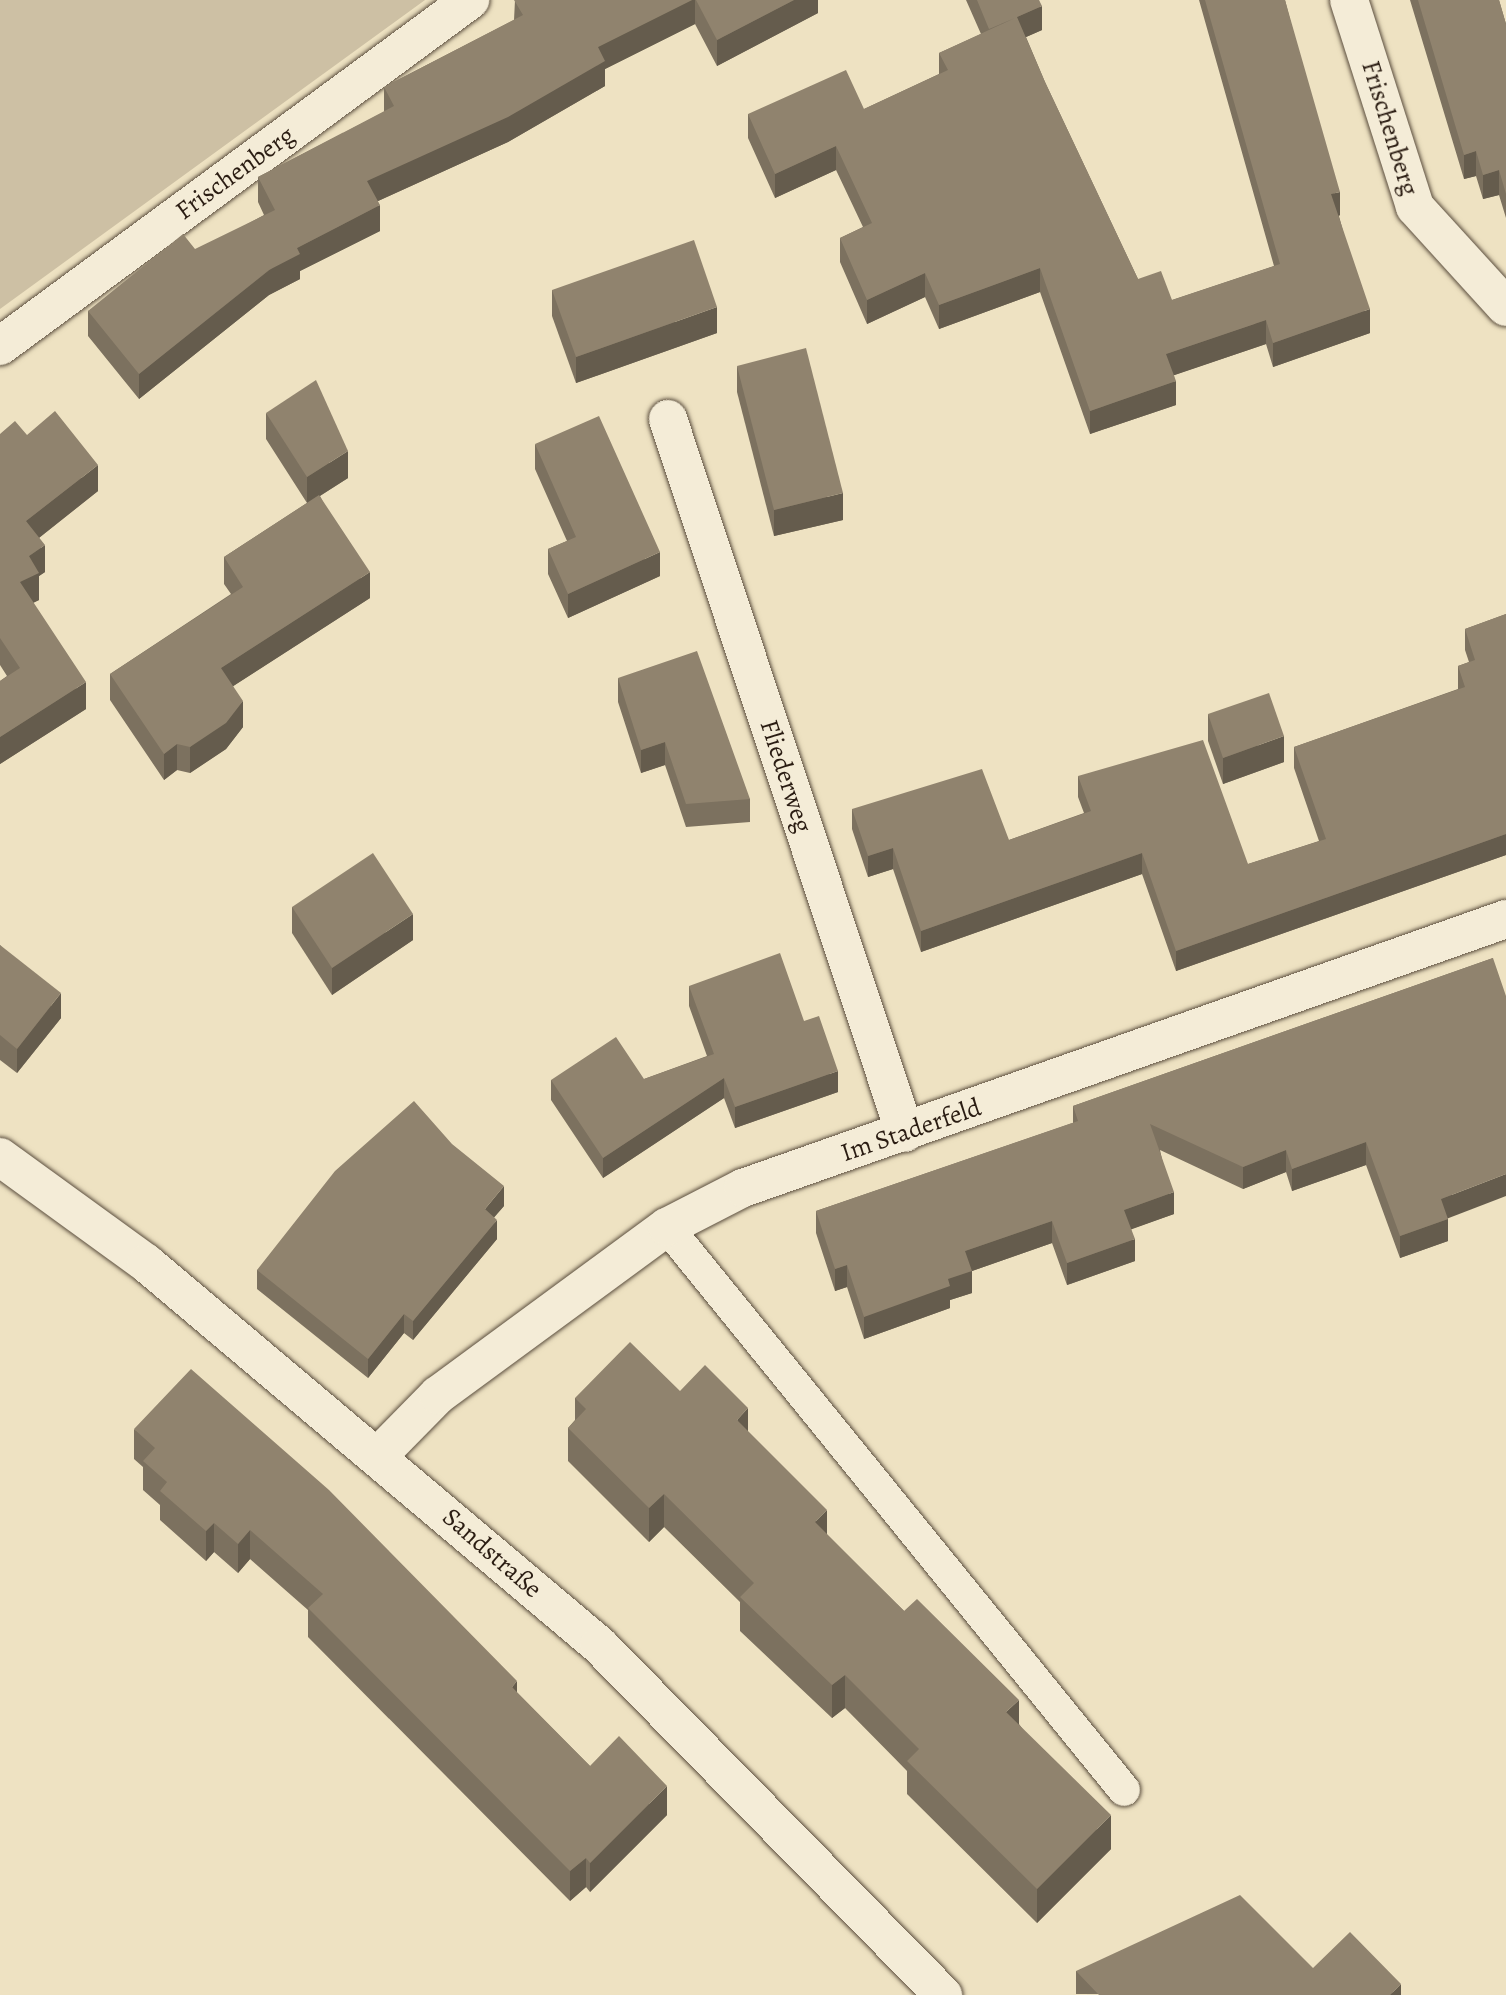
<!DOCTYPE html>
<html>
<head>
<meta charset="utf-8">
<style>
  body { margin:0 }
  #map { position:relative; width:1506px; height:1995px; overflow:hidden; background:#eee2c2; font-family:Alegreya,serif }
  div>[style] { position:absolute }
  [style*='--x'] { left:calc(var(--x)*1px); top:calc(var(--y)*1px); width:calc(var(--w)*1px); rotate:calc(var(--a)*1deg) }
  .green>* { inset:0; background:#cdc0a4 }
  .roads { filter:drop-shadow(0 0 2px #5b4e3e) drop-shadow(0 0 2px #5b4e3e) }
  .service>* { height:32px; margin:-16px; padding:0 16px; transform-origin:16px; border-radius:16px; background:#f4ecd7 }
  .minor>* { height:38px; margin:-19px; padding:0 19px; transform-origin:19px; border-radius:19px; background:#f4ecd7 }
  .tertiary>* { height:38px; margin:-19px; padding:0 19px; transform-origin:19px; border-radius:19px; background:#f4ecd7 }
  .wall>* { inset:0; background:#7c715f }
  .shaded-wall>* { inset:0; background:#655c4d }
  .building>* { inset:0; background:#90836e }
  span { translate:-50% -50%; white-space:nowrap; text-align:center; line-height:1.15; -webkit-text-stroke:5px #f4ecd7; paint-order:stroke }
  .street-label { font-size:26px; color:#2a1c12 }
</style>
</head>
<body>
<div id="map">
  <div class="green">
    <div style="clip-path:polygon(0 0,425px 0,0 309px)"></div>
  </div>
  <div class="roads">
    <div class="service">
      <div style="--x:667;--y:1227;--w:725;--a:50.93"></div>
    </div>
    <div class="minor">
      <div style="--x:1349;--y:0;--w:217;--a:72.3"></div>
      <div style="--x:1415;--y:207;--w:135;--a:47.7"></div>
      <div style="--x:0;--y:346;--w:584;--a:-36.36"></div>
      <div style="--x:668;--y:419;--w:752;--a:71.64"></div>
      <div style="--x:379;--y:1455;--w:84;--a:-45.5"></div>
      <div style="--x:438;--y:1395;--w:284;--a:-36.3"></div>
      <div style="--x:667;--y:1227;--w:85;--a:-27.2"></div>
      <div style="--x:743;--y:1188;--w:809;--a:-19.42"></div>
    </div>
    <div class="tertiary">
      <div style="--x:0;--y:1157;--w:180;--a:36"></div>
      <div style="--x:146;--y:1263;--w:593;--a:40.14"></div>
      <div style="--x:599;--y:1645;--w:491;--a:45.5"></div>
    </div>
  </div>
  <div class="wall">
    <div style="clip-path:polygon(515px 0,818px 0,818px 13px,717px 66px,695px 24px,605px 69px,605px 86px,508px 142px,378px 201px,380px 231px,300px 271px,300px 279px,269px 295px,139px 399px,88px 336px,88px 311px,264px 215px,258px 202px,258px 177px,384px 112px,384px 87px,514px 20px)"></div>
    <div style="clip-path:polygon(966px 0,1039px 0,1042px 30px,1026px 37px,1045px 82px,1138px 279px,1172px 300px,1274px 266px,1199px 0,1285px 0,1340px 215px,1339px 216px,1370px 333px,1273px 367px,1266px 344px,1174px 375px,1176px 405px,1090px 434px,1040px 292px,939px 329px,925px 297px,867px 324px,840px 262px,840px 238px,863px 227px,836px 170px,775px 198px,748px 138px,748px 114px,864px 109px,939px 74px,939px 53px,981px 34px)"></div>
    <div style="clip-path:polygon(1410px 0,1499px 0,1506px 24px,1506px 218px,1499px 195px,1483px 199px,1476px 176px,1464px 179px)"></div>
    <div style="clip-path:polygon(552px 290px,717px 333px,576px 383px,552px 316px)"></div>
    <div style="clip-path:polygon(737px 366px,843px 520px,774px 536px,737px 392px)"></div>
    <div style="clip-path:polygon(266px 413px,348px 478px,320px 496px,370px 598px,233px 686px,243px 727px,226px 749px,190px 773px,177px 770px,164px 780px,110px 700px,110px 674px,231px 594px,224px 584px,224px 557px,307px 503px,266px 439px)"></div>
    <div style="clip-path:polygon(0 434px,27px 435px,98px 491px,39px 538px,45px 572px,39px 576px,39px 600px,33px 603px,86px 709px,0 764px,0 681px,7px 676px,0 665px)"></div>
    <div style="clip-path:polygon(535px 444px,660px 576px,568px 618px,548px 574px,548px 549px,567px 541px,535px 469px)"></div>
    <div style="clip-path:polygon(1506px 614px,1506px 855px,1176px 971px,1142px 874px,921px 952px,893px 869px,868px 877px,852px 829px,852px 809px,1009px 840px,1084px 813px,1078px 797px,1078px 776px,1248px 864px,1319px 841px,1294px 768px,1294px 747px,1458px 689px,1458px 666px,1469px 662px,1465px 650px,1465px 629px)"></div>
    <div style="clip-path:polygon(618px 678px,750px 799px,750px 822px,686px 827px,665px 765px,641px 773px,618px 702px)"></div>
    <div style="clip-path:polygon(1208px 714px,1284px 762px,1223px 784px,1208px 741px)"></div>
    <div style="clip-path:polygon(292px 907px,413px 940px,332px 995px,292px 933px)"></div>
    <div style="clip-path:polygon(0 945px,61px 1018px,17px 1073px,0 1060px)"></div>
    <div style="clip-path:polygon(1493px 958px,1448px 1218px,1448px 1241px,1400px 1258px,1366px 1165px,1292px 1191px,1286px 1172px,1243px 1189px,1160px 1150px,1174px 1214px,1131px 1229px,1135px 1261px,1067px 1285px,1052px 1243px,972px 1271px,972px 1293px,950px 1300px,950px 1308px,864px 1339px,847px 1287px,835px 1291px,816px 1233px,816px 1211px,1073px 1123px,1073px 1106px)"></div>
    <div style="clip-path:polygon(689px 986px,804px 1021px,838px 1092px,735px 1128px,724px 1098px,603px 1178px,551px 1100px,551px 1080px,644px 1079px,707px 1056px,689px 1006px)"></div>
    <div style="clip-path:polygon(504px 1206px,494px 1217px,497px 1239px,413px 1340px,404px 1333px,368px 1378px,257px 1289px,257px 1270px)"></div>
    <div style="clip-path:polygon(680px 1391px,748px 1432px,827px 1535px,1019px 1724px,1111px 1849px,1037px 1923px,907px 1794px,907px 1771px,845px 1708px,832px 1718px,740px 1631px,740px 1602px,664px 1527px,649px 1542px,568px 1461px,568px 1428px,575px 1420px,575px 1398px)"></div>
    <div style="clip-path:polygon(134px 1429px,517px 1693px,590px 1766px,667px 1815px,590px 1892px,586px 1887px,570px 1901px,308px 1637px,308px 1610px,250px 1559px,238px 1573px,214px 1552px,206px 1561px,160px 1520px,160px 1505px,143px 1490px,143px 1467px,134px 1459px)"></div>
    <div style="clip-path:polygon(1313px 1968px,1401px 1995px,1076px 1994px,1076px 1971px)"></div>
  </div>
  <div class="shaded-wall">
    <div style="clip-path:polygon(692px 0,695px 0,695px 24px,605px 69px,605px 86px,508px 142px,367px 206px,367px 181px,598px 47px)"></div>
    <div style="clip-path:polygon(794px 0,818px 0,818px 13px,717px 66px,717px 40px)"></div>
    <div style="clip-path:polygon(1042px 6px,1042px 30px,1017px 41px,1017px 17px)"></div>
    <div style="clip-path:polygon(836px 146px,836px 170px,775px 198px,775px 174px)"></div>
    <div style="clip-path:polygon(1476px 151px,1476px 176px,1464px 179px,1464px 155px)"></div>
    <div style="clip-path:polygon(1499px 170px,1499px 195px,1483px 199px,1483px 175px)"></div>
    <div style="clip-path:polygon(1340px 192px,1340px 215px,1331px 218px,1331px 194px)"></div>
    <div style="clip-path:polygon(380px 205px,380px 231px,300px 271px,300px 279px,269px 295px,139px 399px,139px 374px,297px 248px)"></div>
    <div style="clip-path:polygon(1040px 268px,1040px 292px,939px 329px,939px 305px)"></div>
    <div style="clip-path:polygon(925px 273px,925px 297px,867px 324px,867px 300px)"></div>
    <div style="clip-path:polygon(717px 307px,717px 333px,576px 383px,576px 357px)"></div>
    <div style="clip-path:polygon(1370px 309px,1370px 333px,1273px 367px,1273px 343px)"></div>
    <div style="clip-path:polygon(1266px 320px,1266px 344px,1166px 378px,1166px 354px)"></div>
    <div style="clip-path:polygon(1176px 381px,1176px 405px,1090px 434px,1090px 411px)"></div>
    <div style="clip-path:polygon(348px 451px,348px 478px,307px 504px,307px 477px)"></div>
    <div style="clip-path:polygon(98px 465px,98px 491px,26px 548px,26px 521px)"></div>
    <div style="clip-path:polygon(843px 493px,843px 520px,774px 536px,774px 510px)"></div>
    <div style="clip-path:polygon(45px 545px,45px 572px,39px 576px,39px 600px,20px 609px,20px 582px,29px 556px)"></div>
    <div style="clip-path:polygon(660px 552px,660px 576px,568px 618px,568px 594px)"></div>
    <div style="clip-path:polygon(370px 572px,370px 598px,221px 694px,221px 668px)"></div>
    <div style="clip-path:polygon(86px 682px,86px 709px,0 764px,0 737px)"></div>
    <div style="clip-path:polygon(243px 701px,243px 727px,226px 749px,190px 773px,190px 747px)"></div>
    <div style="clip-path:polygon(1284px 736px,1284px 762px,1223px 784px,1223px 758px)"></div>
    <div style="clip-path:polygon(665px 742px,665px 765px,641px 773px,641px 750px)"></div>
    <div style="clip-path:polygon(177px 744px,177px 770px,164px 780px,164px 754px)"></div>
    <div style="clip-path:polygon(1506px 834px,1506px 855px,1176px 971px,1176px 951px)"></div>
    <div style="clip-path:polygon(893px 848px,893px 869px,868px 877px,868px 856px)"></div>
    <div style="clip-path:polygon(1142px 853px,1142px 874px,921px 952px,921px 931px)"></div>
    <div style="clip-path:polygon(413px 914px,413px 940px,332px 995px,332px 968px)"></div>
    <div style="clip-path:polygon(61px 993px,61px 1018px,17px 1073px,17px 1049px)"></div>
    <div style="clip-path:polygon(838px 1071px,838px 1092px,735px 1128px,735px 1107px)"></div>
    <div style="clip-path:polygon(724px 1078px,724px 1098px,603px 1178px,603px 1158px)"></div>
    <div style="clip-path:polygon(1366px 1142px,1366px 1165px,1292px 1191px,1292px 1169px)"></div>
    <div style="clip-path:polygon(1286px 1150px,1286px 1172px,1243px 1189px,1243px 1167px)"></div>
    <div style="clip-path:polygon(1506px 1174px,1506px 1196px,1441px 1221px,1441px 1199px)"></div>
    <div style="clip-path:polygon(504px 1186px,504px 1206px,485px 1228px,485px 1209px)"></div>
    <div style="clip-path:polygon(1174px 1192px,1174px 1214px,1124px 1232px,1124px 1210px)"></div>
    <div style="clip-path:polygon(1448px 1219px,1448px 1241px,1400px 1258px,1400px 1236px)"></div>
    <div style="clip-path:polygon(497px 1220px,497px 1239px,413px 1340px,413px 1321px)"></div>
    <div style="clip-path:polygon(1052px 1221px,1052px 1243px,972px 1271px,972px 1293px,950px 1300px,950px 1308px,864px 1339px,864px 1317px,965px 1251px)"></div>
    <div style="clip-path:polygon(1135px 1239px,1135px 1261px,1067px 1285px,1067px 1263px)"></div>
    <div style="clip-path:polygon(847px 1265px,847px 1287px,835px 1291px,835px 1269px)"></div>
    <div style="clip-path:polygon(404px 1314px,404px 1333px,368px 1378px,368px 1359px)"></div>
    <div style="clip-path:polygon(748px 1408px,748px 1441px,737px 1420px)"></div>
    <div style="clip-path:polygon(664px 1494px,664px 1527px,649px 1542px,649px 1508px)"></div>
    <div style="clip-path:polygon(827px 1510px,827px 1543px,815px 1522px)"></div>
    <div style="clip-path:polygon(214px 1523px,214px 1552px,206px 1561px,206px 1531px)"></div>
    <div style="clip-path:polygon(250px 1530px,250px 1559px,238px 1573px,238px 1544px)"></div>
    <div style="clip-path:polygon(845px 1675px,845px 1708px,832px 1718px,832px 1685px)"></div>
    <div style="clip-path:polygon(517px 1681px,517px 1711px,512px 1687px)"></div>
    <div style="clip-path:polygon(1019px 1700px,1019px 1733px,1006px 1712px)"></div>
    <div style="clip-path:polygon(667px 1786px,667px 1815px,590px 1892px,590px 1863px)"></div>
    <div style="clip-path:polygon(1111px 1815px,1111px 1849px,1037px 1923px,1037px 1889px)"></div>
    <div style="clip-path:polygon(586px 1858px,586px 1887px,570px 1901px,570px 1871px)"></div>
    <div style="clip-path:polygon(1401px 1984px,1401px 1995px,1390px 1995px)"></div>
  </div>
  <div class="building">
    <div style="clip-path:polygon(514px 0,692px 0,598px 47px,605px 61px,508px 117px,367px 181px,380px 205px,297px 248px,300px 254px,269px 270px,139px 374px,88px 311px,183px 234px,195px 249px,275px 210px,258px 177px,394px 106px,384px 87px,523px 15px)"></div>
    <div style="clip-path:polygon(696px 0,794px 0,717px 40px)"></div>
    <div style="clip-path:polygon(977px 0,1039px 0,1042px 6px,1017px 17px,1045px 82px,1138px 279px,1161px 271px,1172px 300px,1280px 264px,1205px 0,1285px 0,1340px 192px,1331px 194px,1370px 309px,1273px 343px,1266px 320px,1166px 354px,1176px 381px,1090px 411px,1040px 268px,939px 305px,925px 273px,867px 300px,840px 238px,872px 223px,836px 146px,775px 174px,748px 114px,846px 70px,864px 109px,948px 70px,939px 53px,1015px 18px,989px 29px)"></div>
    <div style="clip-path:polygon(1418px 0,1499px 0,1506px 24px,1506px 194px,1499px 170px,1483px 175px,1476px 151px,1464px 155px)"></div>
    <div style="clip-path:polygon(694px 240px,717px 307px,576px 357px,552px 290px)"></div>
    <div style="clip-path:polygon(806px 348px,843px 493px,774px 510px,737px 366px)"></div>
    <div style="clip-path:polygon(316px 380px,348px 451px,307px 477px,266px 413px)"></div>
    <div style="clip-path:polygon(55px 411px,98px 465px,26px 521px,45px 545px,29px 556px,39px 573px,20px 582px,86px 682px,0 737px,0 681px,20px 668px,0 638px,0 434px,15px 421px,27px 435px)"></div>
    <div style="clip-path:polygon(599px 416px,660px 552px,568px 594px,548px 549px,576px 537px,535px 444px)"></div>
    <div style="clip-path:polygon(319px 495px,370px 572px,221px 668px,243px 701px,226px 723px,190px 747px,177px 744px,164px 754px,110px 674px,243px 587px,224px 557px)"></div>
    <div style="clip-path:polygon(1506px 614px,1506px 834px,1176px 951px,1142px 853px,921px 931px,893px 848px,868px 856px,852px 809px,982px 769px,1009px 840px,1091px 811px,1078px 776px,1203px 740px,1248px 864px,1326px 839px,1294px 747px,1465px 687px,1458px 666px,1475px 660px,1465px 629px)"></div>
    <div style="clip-path:polygon(697px 651px,750px 799px,686px 804px,665px 742px,641px 750px,618px 678px)"></div>
    <div style="clip-path:polygon(1269px 693px,1284px 736px,1223px 758px,1208px 714px)"></div>
    <div style="clip-path:polygon(373px 853px,413px 914px,332px 968px,292px 907px)"></div>
    <div style="clip-path:polygon(0 945px,61px 993px,17px 1049px,0 1035px)"></div>
    <div style="clip-path:polygon(780px 953px,804px 1021px,819px 1016px,838px 1071px,735px 1107px,724px 1078px,603px 1158px,551px 1080px,616px 1037px,644px 1079px,714px 1054px,689px 986px)"></div>
    <div style="clip-path:polygon(1493px 958px,1506px 996px,1506px 1174px,1441px 1199px,1448px 1219px,1400px 1236px,1366px 1142px,1292px 1169px,1286px 1150px,1243px 1167px,1150px 1124px,1174px 1192px,1124px 1210px,1135px 1239px,1067px 1263px,1052px 1221px,965px 1251px,972px 1271px,948px 1279px,950px 1286px,864px 1317px,847px 1265px,835px 1269px,816px 1211px,1078px 1121px,1073px 1106px)"></div>
    <div style="clip-path:polygon(414px 1101px,452px 1144px,504px 1186px,485px 1209px,497px 1220px,413px 1321px,404px 1314px,368px 1359px,257px 1270px,335px 1171px)"></div>
    <div style="clip-path:polygon(630px 1342px,680px 1391px,705px 1365px,748px 1408px,737px 1420px,827px 1510px,815px 1522px,904px 1611px,917px 1599px,1019px 1700px,1006px 1712px,1111px 1815px,1037px 1889px,907px 1761px,919px 1749px,845px 1675px,832px 1685px,740px 1597px,754px 1583px,664px 1494px,649px 1508px,568px 1428px,586px 1409px,575px 1398px)"></div>
    <div style="clip-path:polygon(191px 1369px,329px 1490px,517px 1681px,512px 1687px,590px 1766px,619px 1736px,667px 1786px,590px 1863px,586px 1858px,570px 1871px,308px 1608px,323px 1594px,250px 1530px,238px 1544px,214px 1523px,206px 1531px,160px 1491px,167px 1482px,143px 1461px,155px 1448px,134px 1429px)"></div>
    <div style="clip-path:polygon(1240px 1895px,1313px 1968px,1350px 1932px,1401px 1984px,1390px 1995px,1099px 1995px,1076px 1971px)"></div>
  </div>
  <div class="street-label">
    <span style="left:1390px;top:128px;rotate:73deg">Frischenberg</span>
    <span style="left:235px;top:173px;rotate:-36deg">Frischenberg</span>
    <span style="left:786px;top:776px;rotate:72deg">Fliederweg</span>
    <span style="left:911px;top:1130px;rotate:-19deg">Im Staderfeld</span>
    <span style="left:492px;top:1553px;rotate:41deg">Sandstraße</span>
  </div>
</div>
</body>
</html>
